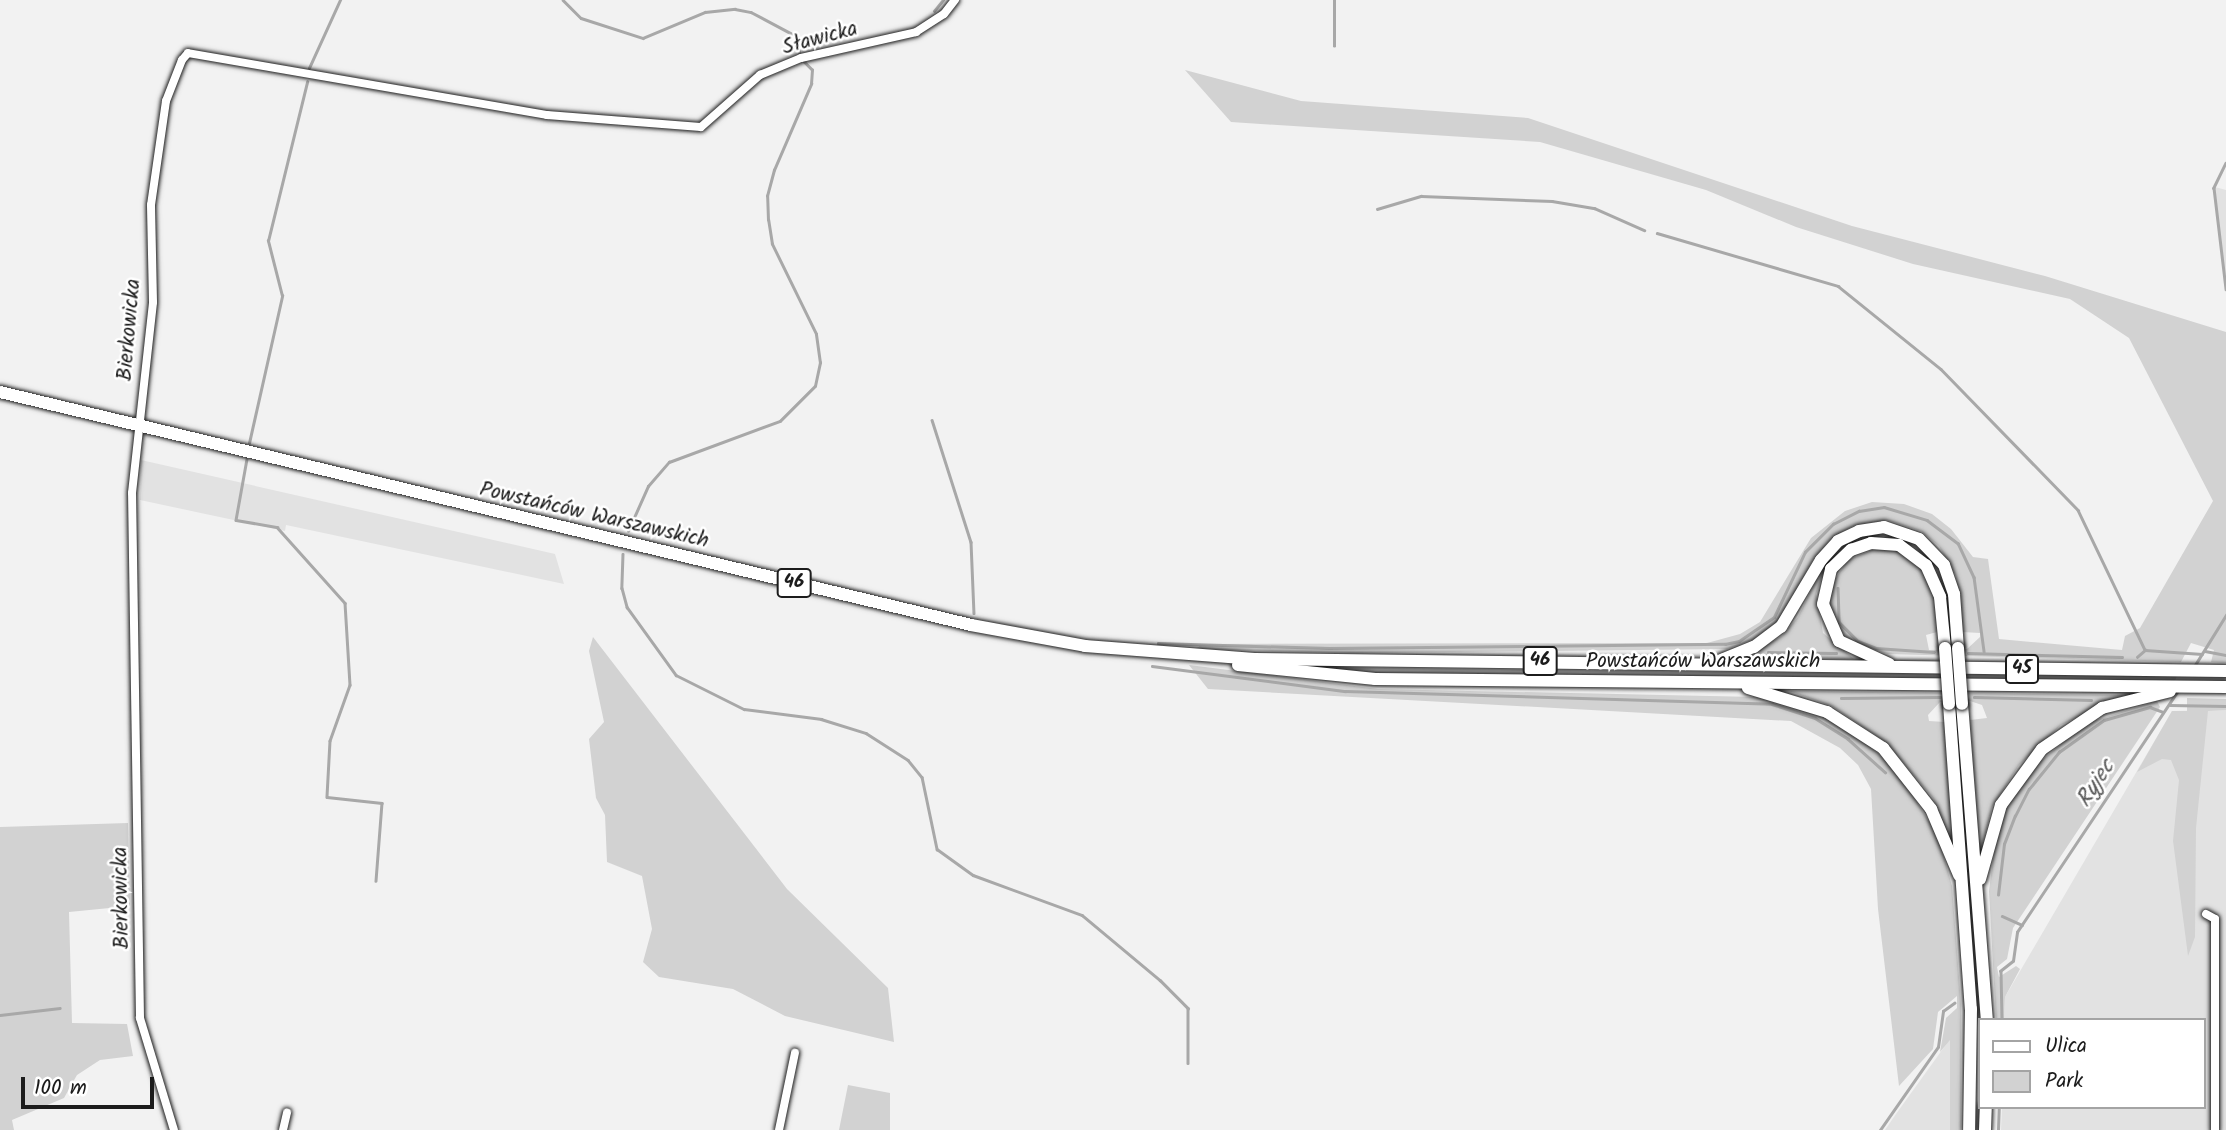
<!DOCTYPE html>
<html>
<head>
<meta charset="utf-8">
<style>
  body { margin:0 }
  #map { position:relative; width:2226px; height:1130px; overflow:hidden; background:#f2f2f2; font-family:Kalam,sans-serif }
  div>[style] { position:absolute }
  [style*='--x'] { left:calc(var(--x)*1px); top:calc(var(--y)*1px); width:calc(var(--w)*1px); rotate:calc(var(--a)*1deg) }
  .built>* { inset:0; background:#e2e2e2 }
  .green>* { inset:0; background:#d2d2d2 }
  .stream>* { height:2.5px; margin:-1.25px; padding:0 1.25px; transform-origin:1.25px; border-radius:1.25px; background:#a8a8a8 }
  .roads { filter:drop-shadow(0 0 2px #1c1c1c) drop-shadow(0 0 2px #1c1c1c) }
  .street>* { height:8px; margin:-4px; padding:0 4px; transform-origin:4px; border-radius:4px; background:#fff }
  .primary>* { height:12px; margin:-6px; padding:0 6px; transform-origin:6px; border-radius:6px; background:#fff }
  .bridges { filter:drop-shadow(0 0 2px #1c1c1c) drop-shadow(0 0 2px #1c1c1c) }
  .primary-bridge>* { height:12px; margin:-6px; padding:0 6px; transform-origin:6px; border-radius:6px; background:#fff }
  span { translate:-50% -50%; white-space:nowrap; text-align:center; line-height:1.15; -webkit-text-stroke:5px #fff; paint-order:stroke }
  .shield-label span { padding:2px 5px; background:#fff; border:2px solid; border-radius:5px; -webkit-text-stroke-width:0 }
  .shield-label { font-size:19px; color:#1c1c1c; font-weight:700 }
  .street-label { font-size:21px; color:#1c1c1c }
  .water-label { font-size:23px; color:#5b5b5b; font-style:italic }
  .legend { position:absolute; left:1978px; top:1018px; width:228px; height:91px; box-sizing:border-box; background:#fff; border:2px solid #a4a4a4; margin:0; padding:9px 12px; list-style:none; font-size:21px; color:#1c1c1c }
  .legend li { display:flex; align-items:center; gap:14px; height:35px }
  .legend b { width:35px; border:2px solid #a4a4a4 }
  .scale { position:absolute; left:21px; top:1077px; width:133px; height:32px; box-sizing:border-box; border:4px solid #1c1c1c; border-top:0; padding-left:9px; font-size:21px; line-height:24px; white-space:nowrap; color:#1c1c1c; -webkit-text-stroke:5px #fff; paint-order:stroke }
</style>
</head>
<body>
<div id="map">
  <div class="built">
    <div style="clip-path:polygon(2215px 187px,2226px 190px,2226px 289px,2214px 188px)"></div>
    <div style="clip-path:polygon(141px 460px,555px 554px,564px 584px,286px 525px,285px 531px,140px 500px)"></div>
    <div style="clip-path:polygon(2226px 710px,2226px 1130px,2001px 1130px,2002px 1107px,2203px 1107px,2203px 1020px,2004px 1020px,2005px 997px,2172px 711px)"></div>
    <div style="clip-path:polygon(1950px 1039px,1950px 1130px,1885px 1130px,1896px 1114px)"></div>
  </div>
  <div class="green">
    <div style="clip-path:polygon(1185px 70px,1301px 101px,1528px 118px,1852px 226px,2045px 276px,2226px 332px,2226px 663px,2211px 662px,2214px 650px,2191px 643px,2181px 662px,1888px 654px,1852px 643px,1837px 626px,1830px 608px,1831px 585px,1848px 560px,1877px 548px,1898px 551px,1924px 571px,1934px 598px,1937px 632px,1926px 635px,1929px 650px,1967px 649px,1980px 637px,1980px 633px,1962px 632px,1956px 576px,1939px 546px,1921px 531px,1887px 520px,1853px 526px,1832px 538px,1813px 560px,1779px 621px,1754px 639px,1727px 649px,1352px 653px,1195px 649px,1203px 644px,1707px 643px,1740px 634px,1760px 622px,1811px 538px,1845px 511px,1872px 502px,1904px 504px,1932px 514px,1951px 529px,1973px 557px,1988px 559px,1999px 639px,2122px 650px,2125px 636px,2140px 628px,2213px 501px,2129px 338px,2070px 299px,1913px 264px,1796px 227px,1706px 190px,1540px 142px,1231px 122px)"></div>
    <div style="clip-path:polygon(1878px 533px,1909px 539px,1927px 551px,1940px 571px,1948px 598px,1952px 639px,1944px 589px,1932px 562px,1908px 542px,1884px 536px,1842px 549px,1825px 568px,1816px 594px,1823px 633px,1854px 659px,1744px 658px,1782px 636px,1798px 617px,1822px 568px,1836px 551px,1854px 539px)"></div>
    <div style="clip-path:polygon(593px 637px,787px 889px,888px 988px,894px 1042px,785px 1016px,733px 989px,659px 977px,643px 962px,652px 929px,642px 876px,607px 862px,605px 815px,596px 798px,589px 739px,604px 722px,589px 651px)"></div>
    <div style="clip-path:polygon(1189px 665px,1378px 689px,1756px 697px,1778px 700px,1828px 719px,1862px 739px,1898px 772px,1938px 836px,1952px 886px,1961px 1004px,1961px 1130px,1950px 1130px,1950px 1040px,1940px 1052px,1946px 1018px,1957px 1008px,1957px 996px,1938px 1012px,1933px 1049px,1899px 1086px,1878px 909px,1871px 789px,1858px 765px,1840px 748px,1791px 721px,1208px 689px)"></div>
    <div style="clip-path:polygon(1312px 667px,1603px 671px,2177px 676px,2175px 681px,1343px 673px)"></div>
    <div style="clip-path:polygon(1789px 691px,2124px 695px,2061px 725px,2019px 765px,1992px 807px,1980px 856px,1970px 720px,1987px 718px,1982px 705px,1970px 701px,1940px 702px,1928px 715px,1929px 721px,1945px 722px,1956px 854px,1933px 798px,1887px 743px,1832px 706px)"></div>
    <div style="clip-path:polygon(2187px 698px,2226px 699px,2226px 710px,2208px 711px,2196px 828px,2195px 937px,2188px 956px,2173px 841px,2179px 780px,2171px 760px,2162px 759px,2137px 772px,2172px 711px,2187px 711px)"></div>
    <div style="clip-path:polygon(2157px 701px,2160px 707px,2013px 928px,2007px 959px,1997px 967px,1999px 977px,2016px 966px,2020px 969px,2005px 997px,2004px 1020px,1996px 1020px,1989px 891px,1996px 836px,2007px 806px,2036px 765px,2087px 723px)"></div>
    <div style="clip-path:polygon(1954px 713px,1959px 713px,1976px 918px,1980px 1130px,1975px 1130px,1974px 961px)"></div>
    <div style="clip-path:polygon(128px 823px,130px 906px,69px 912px,72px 1023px,127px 1024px,133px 1056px,100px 1060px,77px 1075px,64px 1098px,12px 1120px,14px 1130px,0 1130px,0 827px)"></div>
    <div style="clip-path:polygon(848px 1085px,890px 1093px,890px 1130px,839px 1130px)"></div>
  </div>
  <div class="stream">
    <div style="--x:563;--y:0;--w:25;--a:45"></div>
    <div style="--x:581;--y:18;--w:65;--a:17.9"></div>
    <div style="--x:643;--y:38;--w:67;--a:-22.8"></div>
    <div style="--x:705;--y:12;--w:30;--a:-6"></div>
    <div style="--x:735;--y:9;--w:16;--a:11"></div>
    <div style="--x:751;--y:12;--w:53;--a:28"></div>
    <div style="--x:798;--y:37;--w:18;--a:84"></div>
    <div style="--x:934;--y:11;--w:14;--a:-51"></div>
    <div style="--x:1334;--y:46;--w:46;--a:-90"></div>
    <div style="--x:309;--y:68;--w:75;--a:-65.5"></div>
    <div style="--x:2226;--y:163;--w:28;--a:116"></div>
    <div style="--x:2214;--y:188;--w:102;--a:83.2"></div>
    <div style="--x:1377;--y:209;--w:46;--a:-16.5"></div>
    <div style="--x:1421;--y:196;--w:131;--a:2.2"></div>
    <div style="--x:1552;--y:201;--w:43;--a:9.5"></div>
    <div style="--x:1594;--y:208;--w:55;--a:23.7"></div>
    <div style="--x:1657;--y:233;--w:189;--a:16.3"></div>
    <div style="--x:1838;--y:286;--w:132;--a:38.9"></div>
    <div style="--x:1941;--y:369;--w:197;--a:45.8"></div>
    <div style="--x:2078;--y:510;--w:155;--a:64.4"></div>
    <div style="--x:2145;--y:650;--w:57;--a:4"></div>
    <div style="--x:932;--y:420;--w:128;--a:72.3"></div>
    <div style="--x:971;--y:542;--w:71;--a:87.6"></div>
    <div style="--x:249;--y:443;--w:151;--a:-77.3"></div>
    <div style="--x:282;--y:296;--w:57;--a:-104.3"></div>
    <div style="--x:268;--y:241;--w:164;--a:-76.2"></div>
    <div style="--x:247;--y:459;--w:62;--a:100.2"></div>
    <div style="--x:236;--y:520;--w:42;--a:9.7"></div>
    <div style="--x:277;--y:527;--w:102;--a:48.2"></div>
    <div style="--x:345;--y:603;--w:82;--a:86.5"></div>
    <div style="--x:350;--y:685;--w:59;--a:109.7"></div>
    <div style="--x:330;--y:741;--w:56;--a:93.1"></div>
    <div style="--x:327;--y:797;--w:55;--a:6.2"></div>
    <div style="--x:382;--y:803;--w:78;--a:94.4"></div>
    <div style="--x:628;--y:531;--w:49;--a:-66"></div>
    <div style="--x:648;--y:486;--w:32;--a:-49"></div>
    <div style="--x:669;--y:462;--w:118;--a:-20.3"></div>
    <div style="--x:780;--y:421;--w:49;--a:-45"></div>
    <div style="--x:815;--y:386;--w:24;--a:-78"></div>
    <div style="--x:820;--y:363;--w:29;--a:-98"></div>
    <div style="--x:816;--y:334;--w:100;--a:-116.1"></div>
    <div style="--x:772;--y:244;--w:24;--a:-99"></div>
    <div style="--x:768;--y:220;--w:24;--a:-92"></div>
    <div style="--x:767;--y:196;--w:27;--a:-75"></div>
    <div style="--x:774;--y:170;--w:94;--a:-66.7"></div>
    <div style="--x:811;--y:84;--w:14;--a:-86"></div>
    <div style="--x:812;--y:70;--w:11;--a:-135"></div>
    <div style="--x:623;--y:554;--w:34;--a:92"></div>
    <div style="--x:622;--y:588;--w:20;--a:75"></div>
    <div style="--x:627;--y:607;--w:84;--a:54.2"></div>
    <div style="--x:676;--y:675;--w:76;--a:26.6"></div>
    <div style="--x:744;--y:709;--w:78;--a:7.4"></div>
    <div style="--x:821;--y:719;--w:47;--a:17.3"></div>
    <div style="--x:866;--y:733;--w:50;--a:32.7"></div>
    <div style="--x:908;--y:760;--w:22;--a:51"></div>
    <div style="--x:922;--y:777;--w:74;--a:78.2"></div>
    <div style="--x:937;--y:849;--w:44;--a:35.8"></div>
    <div style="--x:973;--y:875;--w:116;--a:20.2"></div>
    <div style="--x:1082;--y:915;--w:102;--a:39.8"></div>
    <div style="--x:1160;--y:980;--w:40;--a:45"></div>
    <div style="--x:1188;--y:1008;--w:55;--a:90"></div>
    <div style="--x:1838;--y:588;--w:34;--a:88"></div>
    <div style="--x:1839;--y:622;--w:27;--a:45"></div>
    <div style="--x:1858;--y:641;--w:19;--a:21"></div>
    <div style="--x:1876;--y:648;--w:58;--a:3.9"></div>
    <div style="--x:1158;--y:643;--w:171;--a:1.7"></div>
    <div style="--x:1329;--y:648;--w:396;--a:-0.6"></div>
    <div style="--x:1725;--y:644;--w:14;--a:-12"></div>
    <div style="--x:1739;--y:641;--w:42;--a:-34.4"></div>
    <div style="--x:1774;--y:617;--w:72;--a:-64.5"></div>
    <div style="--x:1805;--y:552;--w:40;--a:-45"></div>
    <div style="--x:1833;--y:524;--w:29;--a:-27"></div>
    <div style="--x:1859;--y:511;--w:25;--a:-9"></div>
    <div style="--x:1884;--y:507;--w:45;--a:16.8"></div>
    <div style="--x:1927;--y:520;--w:39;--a:37"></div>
    <div style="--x:1958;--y:543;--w:38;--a:65"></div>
    <div style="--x:1974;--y:577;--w:75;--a:82.3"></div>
    <div style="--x:2205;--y:651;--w:21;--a:11"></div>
    <div style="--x:1768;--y:652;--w:68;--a:0.8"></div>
    <div style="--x:1968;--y:653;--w:154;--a:1.5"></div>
    <div style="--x:2137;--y:657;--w:11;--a:-41"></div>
    <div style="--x:2195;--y:665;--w:59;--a:-58.2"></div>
    <div style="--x:1152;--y:666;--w:195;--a:7.4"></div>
    <div style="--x:1345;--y:691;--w:427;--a:1.7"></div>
    <div style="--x:1772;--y:704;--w:45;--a:18"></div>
    <div style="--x:1815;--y:718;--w:39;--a:32"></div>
    <div style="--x:1848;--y:739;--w:50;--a:41.7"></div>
    <div style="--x:1974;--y:697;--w:117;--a:1.5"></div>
    <div style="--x:1841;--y:698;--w:99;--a:-0.6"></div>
    <div style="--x:2170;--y:705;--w:56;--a:1"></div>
    <div style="--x:1998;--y:895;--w:51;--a:-83.3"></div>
    <div style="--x:2004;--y:844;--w:30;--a:-69"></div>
    <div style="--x:2015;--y:816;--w:30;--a:-63"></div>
    <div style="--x:2029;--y:789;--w:48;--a:-51"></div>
    <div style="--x:2059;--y:752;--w:55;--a:-35.4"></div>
    <div style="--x:2104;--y:720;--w:48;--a:-15.8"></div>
    <div style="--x:2150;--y:707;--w:14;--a:21"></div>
    <div style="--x:2002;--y:916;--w:22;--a:24"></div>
    <div style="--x:2000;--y:971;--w:16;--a:-38"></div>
    <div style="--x:2013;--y:961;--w:29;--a:-82"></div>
    <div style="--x:2017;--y:932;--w:290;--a:-56.3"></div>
    <div style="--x:2001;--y:971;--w:49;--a:88.8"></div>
    <div style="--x:0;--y:1015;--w:60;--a:-6.7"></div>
    <div style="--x:1880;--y:1130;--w:101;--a:-55.1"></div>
    <div style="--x:1938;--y:1047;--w:36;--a:-82"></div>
    <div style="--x:1943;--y:1011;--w:14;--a:-36"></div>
    <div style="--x:1998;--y:1130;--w:23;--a:-88"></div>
  </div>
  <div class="roads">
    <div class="street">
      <div style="--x:2206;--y:914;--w:10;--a:29"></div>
      <div style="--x:2215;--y:919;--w:211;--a:90"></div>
      <div style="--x:174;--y:1130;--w:117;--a:-106.9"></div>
      <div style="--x:140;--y:1018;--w:525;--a:-90.87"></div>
      <div style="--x:132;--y:493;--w:192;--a:-83.7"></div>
      <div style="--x:153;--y:302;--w:97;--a:-91.2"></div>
      <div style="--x:151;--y:205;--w:105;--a:-81.8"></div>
      <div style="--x:166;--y:101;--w:44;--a:-68.7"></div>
      <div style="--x:182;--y:60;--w:9;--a:-49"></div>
      <div style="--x:188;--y:53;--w:364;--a:9.8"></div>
      <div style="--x:547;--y:115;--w:154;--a:4.5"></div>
      <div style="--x:701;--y:127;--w:79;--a:-41.4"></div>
      <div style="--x:760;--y:75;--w:44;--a:-22.5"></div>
      <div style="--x:801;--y:58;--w:118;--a:-12.7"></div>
      <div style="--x:916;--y:32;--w:33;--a:-33"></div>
      <div style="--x:944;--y:14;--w:18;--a:-52"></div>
      <div style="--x:283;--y:1130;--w:18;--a:-77"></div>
      <div style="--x:779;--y:1130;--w:79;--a:-78.3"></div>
    </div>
    <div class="primary">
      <div style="--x:0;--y:392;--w:999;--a:13.49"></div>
      <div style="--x:971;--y:625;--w:116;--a:10.4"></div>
      <div style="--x:1085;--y:646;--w:170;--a:4.4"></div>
      <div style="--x:1255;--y:659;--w:971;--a:0.71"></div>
      <div style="--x:1721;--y:660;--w:35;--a:-22"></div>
      <div style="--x:1754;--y:647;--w:34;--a:-37"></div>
      <div style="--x:1781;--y:627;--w:78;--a:-59.2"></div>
      <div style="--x:1821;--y:560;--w:25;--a:-48"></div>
      <div style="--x:1838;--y:541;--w:23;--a:-25"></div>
      <div style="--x:1859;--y:531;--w:25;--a:-9"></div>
      <div style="--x:1884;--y:527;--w:37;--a:19"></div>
      <div style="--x:1919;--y:539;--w:36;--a:46"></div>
      <div style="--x:1944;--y:565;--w:31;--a:71"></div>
      <div style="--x:1954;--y:594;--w:54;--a:85.8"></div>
      <div style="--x:1889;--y:664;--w:55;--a:-155.3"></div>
      <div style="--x:1839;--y:641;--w:40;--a:-113.4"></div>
      <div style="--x:1823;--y:604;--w:36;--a:-77"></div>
      <div style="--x:1831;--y:569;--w:28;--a:-44"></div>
      <div style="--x:1851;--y:550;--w:21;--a:-19"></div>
      <div style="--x:1871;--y:543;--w:28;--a:4"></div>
      <div style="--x:1899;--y:545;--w:34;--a:37"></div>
      <div style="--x:1926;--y:565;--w:35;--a:66"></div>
      <div style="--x:1940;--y:597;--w:51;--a:84.4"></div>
      <div style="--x:1238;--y:665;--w:138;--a:5.8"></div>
      <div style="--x:1375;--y:679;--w:851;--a:0.54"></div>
      <div style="--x:1748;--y:688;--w:83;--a:16.9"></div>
      <div style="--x:1827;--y:712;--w:67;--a:32.7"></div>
      <div style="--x:1883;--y:748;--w:78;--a:51.8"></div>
      <div style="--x:1931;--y:809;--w:72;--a:67"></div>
      <div style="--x:1949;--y:704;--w:306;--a:85.9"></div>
      <div style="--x:1971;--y:1009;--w:121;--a:90.9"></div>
      <div style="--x:1962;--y:704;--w:317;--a:85.5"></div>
      <div style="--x:1980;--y:879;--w:77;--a:-74.2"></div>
      <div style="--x:2001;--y:805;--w:69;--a:-53.8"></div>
      <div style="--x:2042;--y:749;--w:73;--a:-34.3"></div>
      <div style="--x:2102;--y:708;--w:70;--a:-14"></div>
      <div style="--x:1985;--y:1130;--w:23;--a:-88"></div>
    </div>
  </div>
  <div class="bridges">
    <div class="primary-bridge">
      <div style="--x:1945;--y:648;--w:56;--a:85.9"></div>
      <div style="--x:1958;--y:648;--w:56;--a:85.9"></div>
    </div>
  </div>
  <div class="shield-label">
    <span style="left:794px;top:583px">46</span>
    <span style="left:1540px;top:661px">46</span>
    <span style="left:2022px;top:669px">45</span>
  </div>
  <div class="street-label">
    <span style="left:820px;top:39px;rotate:-15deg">Sławicka</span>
    <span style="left:130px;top:330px;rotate:-85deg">Bierkowicka</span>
    <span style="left:594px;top:516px;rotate:13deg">Powstańców Warszawskich</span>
    <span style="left:1703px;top:662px">Powstańców Warszawskich</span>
    <span style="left:122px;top:898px;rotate:-91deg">Bierkowicka</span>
  </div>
  <div class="water-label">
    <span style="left:2096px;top:784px;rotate:-57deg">Ryjec</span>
  </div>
  <ul class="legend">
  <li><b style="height:9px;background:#fff"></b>Ulica</li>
  <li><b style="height:19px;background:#d2d2d2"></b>Park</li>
  </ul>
  <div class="scale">100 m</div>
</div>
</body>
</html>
